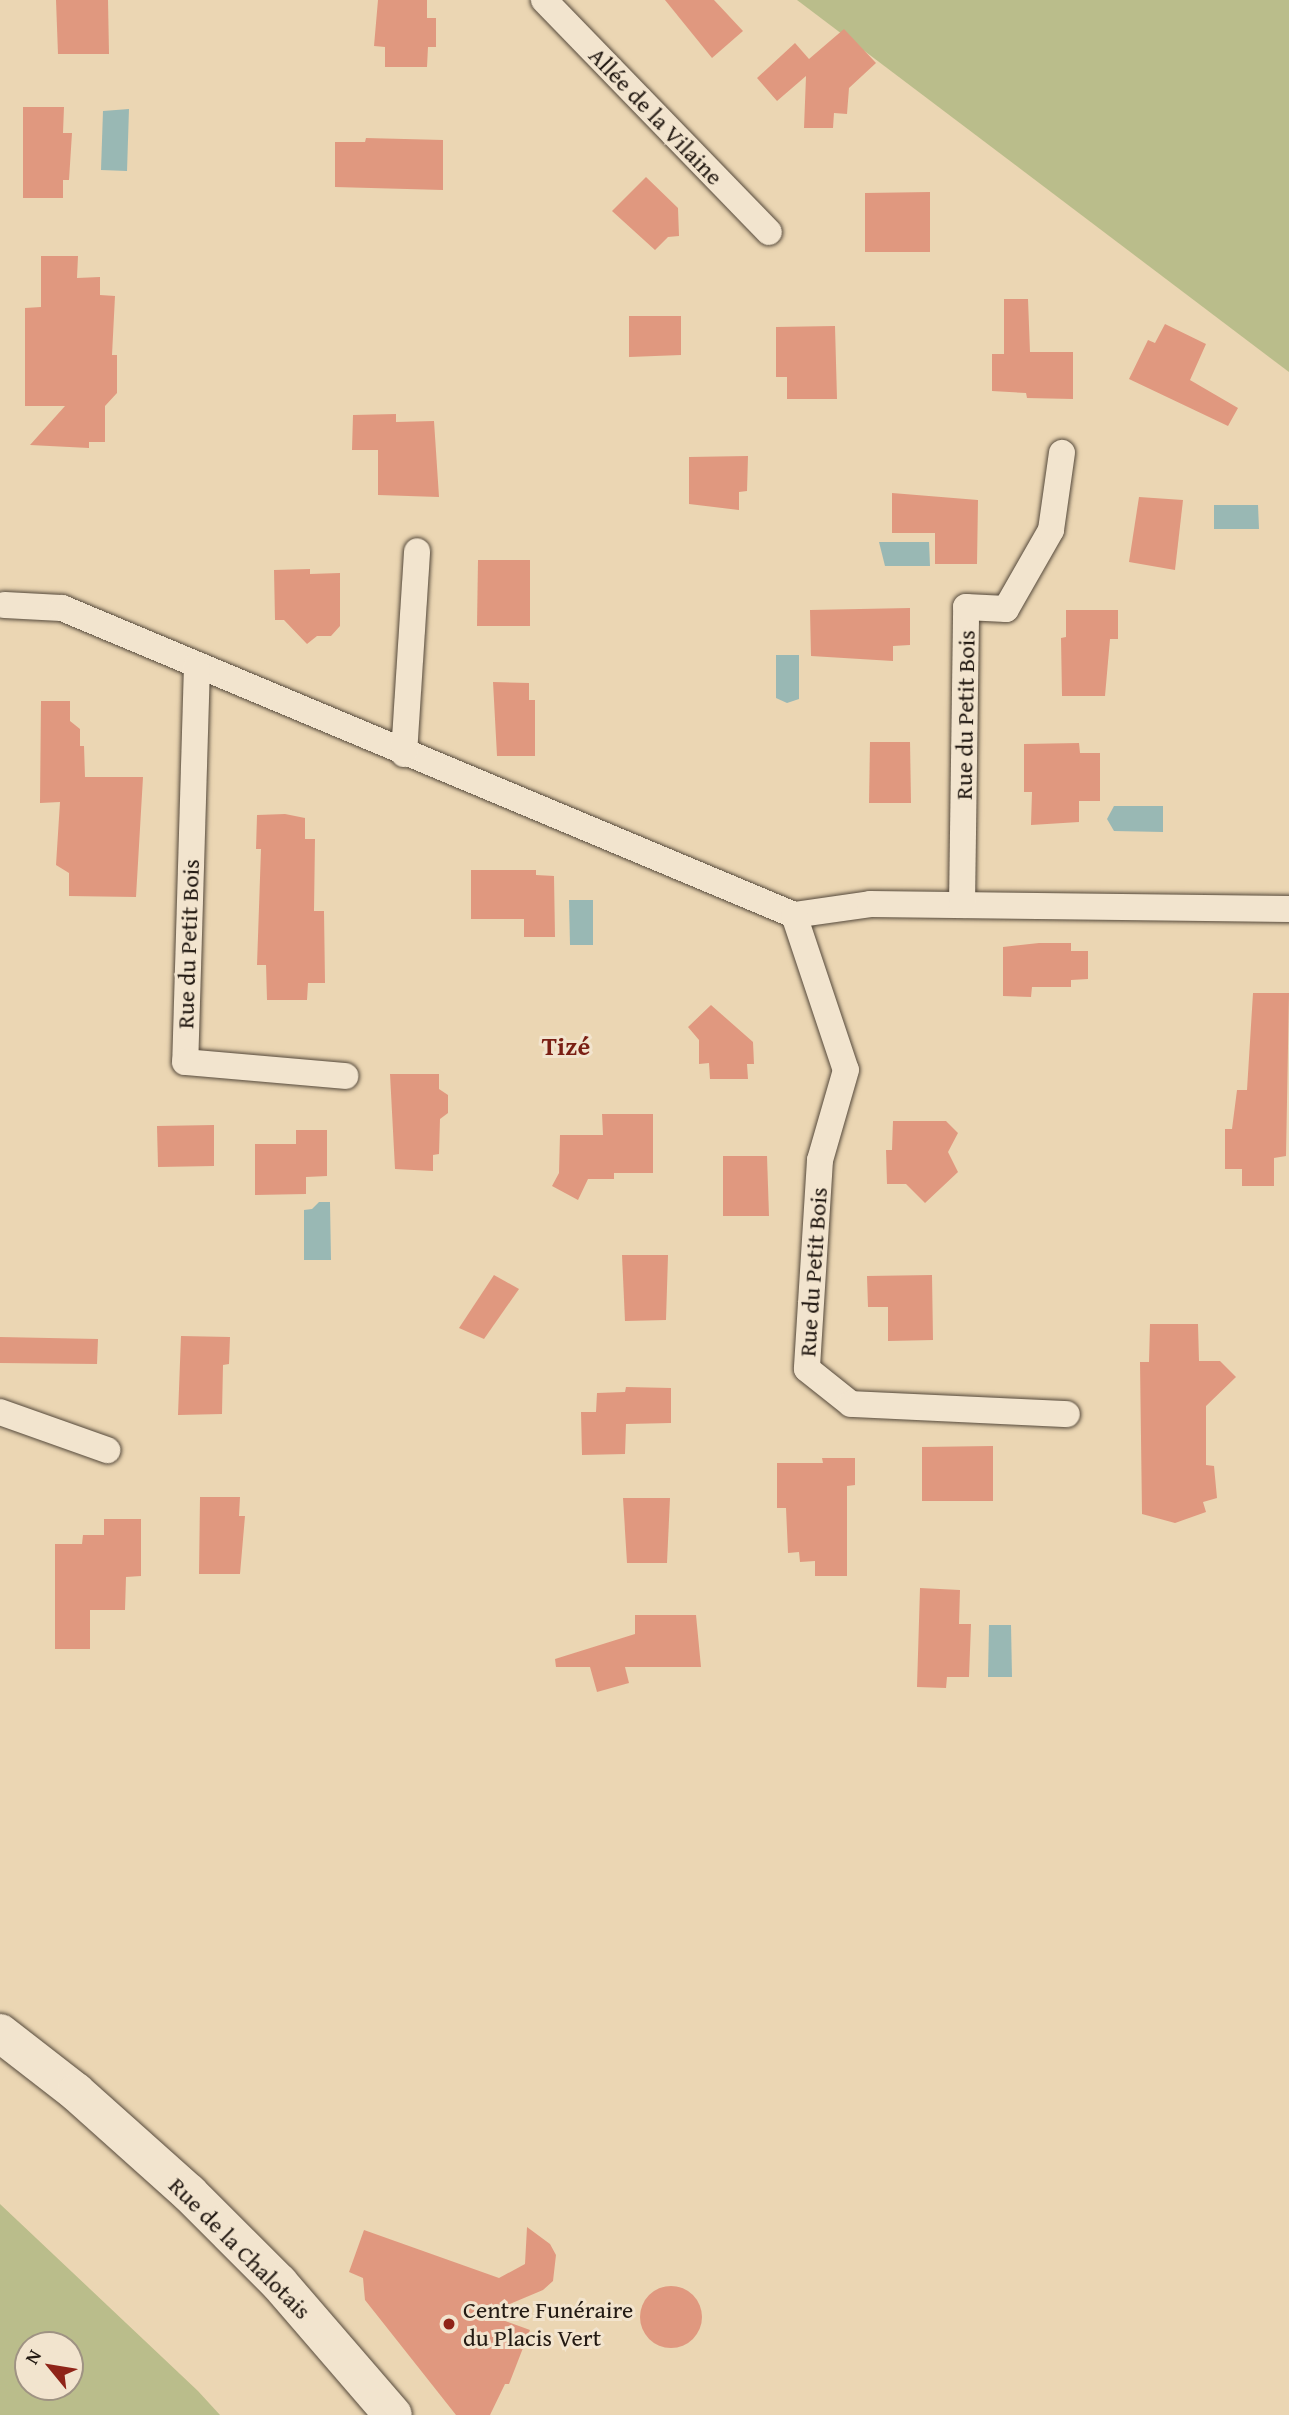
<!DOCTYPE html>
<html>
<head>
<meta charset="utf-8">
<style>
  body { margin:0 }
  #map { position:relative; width:1289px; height:2415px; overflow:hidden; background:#ebd6b3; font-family:"Gentium Book Plus",serif }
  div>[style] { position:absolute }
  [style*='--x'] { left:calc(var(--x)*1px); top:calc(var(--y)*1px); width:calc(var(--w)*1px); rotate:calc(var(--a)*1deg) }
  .green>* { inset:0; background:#babd8b }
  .water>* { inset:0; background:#99b8b4 }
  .building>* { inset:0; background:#e0987f }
  .round { border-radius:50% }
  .roads { filter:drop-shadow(0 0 2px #55493b) drop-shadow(0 0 2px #55493b) }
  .street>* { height:26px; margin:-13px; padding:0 13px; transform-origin:13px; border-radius:13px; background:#f2e4ce }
  .secondary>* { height:38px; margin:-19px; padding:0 19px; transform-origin:19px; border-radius:19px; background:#f2e4ce }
  .dots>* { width:19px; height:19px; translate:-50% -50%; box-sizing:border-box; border:4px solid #f2e4ce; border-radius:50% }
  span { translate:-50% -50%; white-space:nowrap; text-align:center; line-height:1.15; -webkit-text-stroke:6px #f2e4ce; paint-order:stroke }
  .street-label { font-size:24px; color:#231a13 }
  .poi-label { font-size:24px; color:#231a13 }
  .left { translate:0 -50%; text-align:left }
  .neighbourhood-label { font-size:26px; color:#7a1f14; font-weight:700 }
  .north { position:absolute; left:14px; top:2331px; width:70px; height:70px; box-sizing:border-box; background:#f2e4ce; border:2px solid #9f9383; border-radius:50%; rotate:300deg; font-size:19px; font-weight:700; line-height:28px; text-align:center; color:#231a13 }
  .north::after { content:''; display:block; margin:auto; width:24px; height:32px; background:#8f2418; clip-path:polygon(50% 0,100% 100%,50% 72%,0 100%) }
</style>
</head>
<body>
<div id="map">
  <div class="green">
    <div style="clip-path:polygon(797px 0,1289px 0,1289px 372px)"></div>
    <div style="clip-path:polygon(evenodd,0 2204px,198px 2391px,220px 2415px,0 2415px,0 2204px,28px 2345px,70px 2345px,70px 2387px,28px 2387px,28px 2345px)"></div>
  </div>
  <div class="water">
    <div style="clip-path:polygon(129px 109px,127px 171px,101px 170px,103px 111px)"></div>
    <div style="clip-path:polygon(1214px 505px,1258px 505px,1259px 529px,1214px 529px)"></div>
    <div style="clip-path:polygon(879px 542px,929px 542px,930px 566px,885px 566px)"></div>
    <div style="clip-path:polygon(776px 655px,799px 655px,799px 699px,787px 703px,776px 698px)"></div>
    <div style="clip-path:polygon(1114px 806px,1163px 806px,1163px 832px,1114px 831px,1107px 819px)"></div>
    <div style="clip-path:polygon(569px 900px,593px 900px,593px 945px,570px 945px)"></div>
    <div style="clip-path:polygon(319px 1202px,330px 1202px,331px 1260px,304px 1260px,304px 1210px,312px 1209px)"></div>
    <div style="clip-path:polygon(989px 1625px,1011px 1625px,1012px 1677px,988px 1677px)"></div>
  </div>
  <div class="building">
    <div style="clip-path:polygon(56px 0,108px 0,109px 54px,58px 54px)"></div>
    <div style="clip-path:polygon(378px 0,427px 0,427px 18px,436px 18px,436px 47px,428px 47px,427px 67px,385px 67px,385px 47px,374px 46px)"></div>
    <div style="clip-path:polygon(665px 0,714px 0,743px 31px,712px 58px)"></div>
    <div style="clip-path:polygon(844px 29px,876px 63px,849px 88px,847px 114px,834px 113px,833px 128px,804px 128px,806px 76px,777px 101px,757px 78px,795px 43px,809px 59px)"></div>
    <div style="clip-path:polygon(23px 107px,64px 107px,63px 133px,72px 133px,69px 180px,63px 180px,63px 198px,23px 198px)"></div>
    <div style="clip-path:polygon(366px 138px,443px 140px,443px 190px,335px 187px,335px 142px,365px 142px)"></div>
    <div style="clip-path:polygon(646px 177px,678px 208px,679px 236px,668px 237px,655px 250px,612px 211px)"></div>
    <div style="clip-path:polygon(930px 192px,930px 252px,865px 252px,865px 193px)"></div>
    <div style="clip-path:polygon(41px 256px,78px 256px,77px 278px,100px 277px,100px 295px,115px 296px,112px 355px,117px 355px,117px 393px,105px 406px,105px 442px,89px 442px,89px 448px,30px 445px,65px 406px,25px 406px,25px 308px,41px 307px)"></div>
    <div style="clip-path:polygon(1004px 299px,1028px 299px,1030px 352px,1073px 352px,1073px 399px,1027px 398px,1026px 393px,992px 391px,992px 354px,1004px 354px)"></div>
    <div style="clip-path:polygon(629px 316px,681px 316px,681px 355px,629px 357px)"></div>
    <div style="clip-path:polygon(1165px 324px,1206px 344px,1190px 380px,1238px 408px,1228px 426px,1129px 379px,1148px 340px,1155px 343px)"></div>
    <div style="clip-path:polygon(835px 326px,837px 399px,787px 399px,787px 377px,776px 377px,776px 327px)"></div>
    <div style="clip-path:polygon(396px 414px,396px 422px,434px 421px,439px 497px,378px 495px,378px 450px,352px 450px,353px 415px)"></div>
    <div style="clip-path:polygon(748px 456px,747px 491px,739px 492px,739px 510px,689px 504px,689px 457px)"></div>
    <div style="clip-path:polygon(892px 493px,978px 500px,977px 564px,935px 564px,935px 533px,892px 533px)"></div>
    <div style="clip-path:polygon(1139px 497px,1183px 500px,1175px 570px,1129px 562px)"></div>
    <div style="clip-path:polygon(478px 560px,530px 560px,530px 626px,477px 626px)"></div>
    <div style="clip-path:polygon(310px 569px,310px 574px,340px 573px,340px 626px,331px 636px,317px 636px,307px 644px,284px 620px,275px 620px,274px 570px)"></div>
    <div style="clip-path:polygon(910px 608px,910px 645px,893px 646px,893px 661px,811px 656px,810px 610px)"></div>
    <div style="clip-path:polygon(1066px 610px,1118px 610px,1118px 639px,1110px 639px,1105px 696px,1062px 696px,1061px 638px,1066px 637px)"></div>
    <div style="clip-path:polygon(493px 682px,529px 683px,529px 700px,535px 700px,535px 756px,497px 756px)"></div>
    <div style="clip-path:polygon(41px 701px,70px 701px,70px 721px,80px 729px,80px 746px,84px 746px,85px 777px,143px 777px,136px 897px,69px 896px,69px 873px,56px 865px,60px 802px,40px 803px)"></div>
    <div style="clip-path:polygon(870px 742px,910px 742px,911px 803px,869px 803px)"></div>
    <div style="clip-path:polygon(1079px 743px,1080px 753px,1100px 753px,1100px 801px,1079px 801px,1079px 822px,1031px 825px,1032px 792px,1024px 792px,1024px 744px)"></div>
    <div style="clip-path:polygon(285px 814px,305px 818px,305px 839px,315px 839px,314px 911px,324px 911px,325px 983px,308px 983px,307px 1000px,267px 1000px,266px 965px,257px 965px,261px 849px,256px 849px,257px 815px)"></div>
    <div style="clip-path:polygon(471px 870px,536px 870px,536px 875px,554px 876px,555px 937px,524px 937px,524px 919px,471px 919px)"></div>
    <div style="clip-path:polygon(1039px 943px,1071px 943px,1071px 951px,1088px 951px,1088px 979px,1071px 980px,1071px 987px,1032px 987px,1031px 997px,1003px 996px,1003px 947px)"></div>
    <div style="clip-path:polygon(1253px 993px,1289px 993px,1286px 1156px,1274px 1158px,1274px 1186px,1242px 1186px,1242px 1169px,1225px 1169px,1225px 1129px,1232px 1129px,1237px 1090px,1247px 1090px)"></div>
    <div style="clip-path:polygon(711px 1005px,753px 1042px,754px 1064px,747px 1064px,748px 1079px,710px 1079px,709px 1063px,699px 1064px,699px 1040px,688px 1027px)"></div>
    <div style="clip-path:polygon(390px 1074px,439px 1074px,439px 1089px,448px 1095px,448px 1113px,440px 1119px,439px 1154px,433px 1155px,433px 1171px,395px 1169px)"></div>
    <div style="clip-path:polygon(602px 1114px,653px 1114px,653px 1173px,614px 1173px,614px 1179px,588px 1179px,578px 1200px,552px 1186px,559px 1173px,560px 1135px,603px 1135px)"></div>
    <div style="clip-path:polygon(893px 1121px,946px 1121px,958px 1133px,948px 1152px,958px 1172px,925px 1203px,906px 1184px,887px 1184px,886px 1150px,892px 1150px)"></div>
    <div style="clip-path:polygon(214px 1125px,214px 1166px,158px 1167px,157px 1126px)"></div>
    <div style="clip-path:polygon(296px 1130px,327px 1130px,327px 1176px,306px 1177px,306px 1194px,255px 1195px,255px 1144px,296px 1144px)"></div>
    <div style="clip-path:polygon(723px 1156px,767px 1156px,769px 1216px,723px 1216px)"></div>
    <div style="clip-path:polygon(622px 1255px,668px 1255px,666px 1320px,625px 1321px)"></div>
    <div style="clip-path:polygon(494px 1275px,519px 1289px,484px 1339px,459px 1328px)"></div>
    <div style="clip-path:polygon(932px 1275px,933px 1340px,888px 1341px,888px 1307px,868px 1307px,867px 1276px)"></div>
    <div style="clip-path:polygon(1150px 1324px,1198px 1324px,1199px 1361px,1220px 1361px,1236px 1377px,1206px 1406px,1206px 1465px,1214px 1466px,1217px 1498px,1203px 1502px,1206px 1512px,1175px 1523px,1142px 1514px,1140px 1362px,1149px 1362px)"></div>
    <div style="clip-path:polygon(181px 1336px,230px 1337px,229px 1364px,223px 1365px,222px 1414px,178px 1415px)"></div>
    <div style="clip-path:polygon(0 1337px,98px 1339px,97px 1364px,0 1363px)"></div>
    <div style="clip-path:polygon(626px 1387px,671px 1388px,671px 1423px,626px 1424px,625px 1454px,582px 1455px,581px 1412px,596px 1412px,597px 1393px,625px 1392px)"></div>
    <div style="clip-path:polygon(993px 1446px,993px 1501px,922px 1501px,922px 1447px)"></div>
    <div style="clip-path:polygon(822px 1458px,855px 1458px,855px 1485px,847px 1486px,847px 1576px,815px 1576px,815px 1561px,800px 1562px,799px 1552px,788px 1553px,786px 1508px,777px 1508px,777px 1463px,823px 1463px)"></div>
    <div style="clip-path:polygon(200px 1497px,240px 1497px,239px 1516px,245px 1516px,240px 1574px,199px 1574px)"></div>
    <div style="clip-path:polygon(623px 1498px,670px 1498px,667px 1563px,627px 1563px)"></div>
    <div style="clip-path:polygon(104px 1519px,141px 1519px,141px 1576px,126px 1577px,125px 1610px,90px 1610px,90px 1649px,55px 1649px,55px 1544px,82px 1544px,83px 1535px,104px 1535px)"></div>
    <div style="clip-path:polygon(920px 1588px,960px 1590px,959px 1624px,971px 1624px,969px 1677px,947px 1677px,946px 1688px,917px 1687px)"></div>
    <div style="clip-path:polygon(635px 1615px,696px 1615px,701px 1667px,625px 1667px,629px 1683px,597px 1692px,590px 1667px,556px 1667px,555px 1659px,635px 1634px)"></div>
    <div style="clip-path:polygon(527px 2227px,550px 2244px,556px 2255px,553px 2281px,543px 2290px,486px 2314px,530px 2330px,509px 2384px,505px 2384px,490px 2415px,456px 2415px,365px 2300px,363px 2278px,349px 2272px,364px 2230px,499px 2278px,525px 2264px)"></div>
    <div class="round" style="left:640px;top:2286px;width:62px;height:62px"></div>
  </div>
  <div class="roads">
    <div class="street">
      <div style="--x:544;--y:0;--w:323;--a:45.9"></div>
      <div style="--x:4;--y:605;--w:58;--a:3"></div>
      <div style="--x:62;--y:608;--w:794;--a:22.75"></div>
      <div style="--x:794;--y:915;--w:77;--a:-8.2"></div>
      <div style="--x:870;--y:904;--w:419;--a:0.7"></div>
      <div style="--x:197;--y:665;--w:397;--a:91.7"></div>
      <div style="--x:185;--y:1062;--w:161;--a:5"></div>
      <div style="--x:404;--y:754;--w:203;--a:-86.3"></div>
      <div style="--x:962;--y:905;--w:298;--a:-89.2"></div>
      <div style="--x:966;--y:607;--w:40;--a:2.9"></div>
      <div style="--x:1006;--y:609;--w:91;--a:-60.3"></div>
      <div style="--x:1051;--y:530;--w:78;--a:-81.9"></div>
      <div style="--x:794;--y:915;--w:163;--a:71.5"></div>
      <div style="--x:846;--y:1070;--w:94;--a:106.1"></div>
      <div style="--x:820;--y:1160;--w:209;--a:93.6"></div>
      <div style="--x:807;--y:1369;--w:56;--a:38.5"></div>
      <div style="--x:851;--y:1404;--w:216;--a:2.7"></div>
      <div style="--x:0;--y:1412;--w:114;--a:19.6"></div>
    </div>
    <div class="secondary">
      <div style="--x:0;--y:2033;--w:96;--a:37.8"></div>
      <div style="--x:76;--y:2092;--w:152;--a:41.8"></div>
      <div style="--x:189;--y:2193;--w:127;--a:45"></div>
      <div style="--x:279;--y:2283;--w:174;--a:49.2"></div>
    </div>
  </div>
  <div class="dots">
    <div style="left:449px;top:2324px;background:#8f2418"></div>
  </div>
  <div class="street-label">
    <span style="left:656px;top:116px;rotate:46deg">Allée de la Vilaine</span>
    <span style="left:965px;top:715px;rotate:-89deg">Rue du Petit Bois</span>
    <span style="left:188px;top:944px;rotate:-88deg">Rue du Petit Bois</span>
    <span style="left:813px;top:1272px;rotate:-86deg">Rue du Petit Bois</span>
    <span style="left:240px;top:2248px;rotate:45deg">Rue de la Chalotais</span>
  </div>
  <div class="poi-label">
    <span class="left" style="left:463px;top:2324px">Centre Funéraire<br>du Placis Vert</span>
  </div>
  <div class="neighbourhood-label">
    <span style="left:566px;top:1046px">Tizé</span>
  </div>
  <div class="north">N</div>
</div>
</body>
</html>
